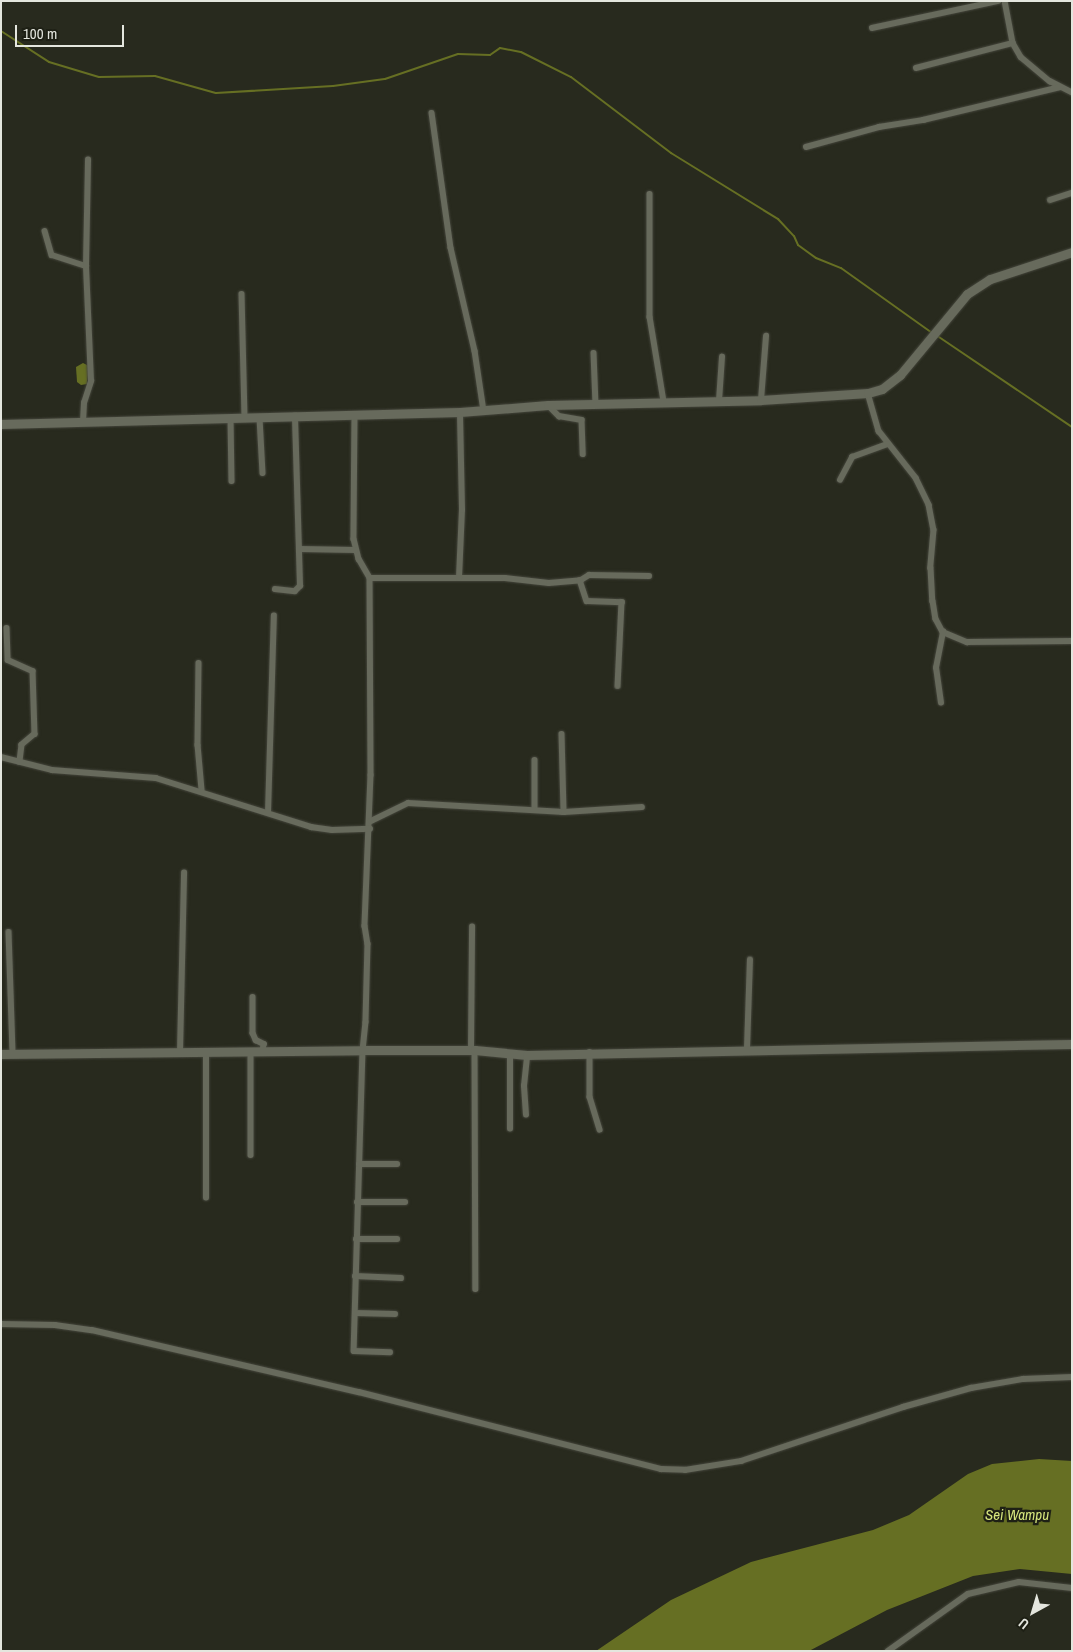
<!DOCTYPE html>
<html>
<head>
<meta charset="utf-8">
<style>
  body { margin:0 }
  #map { position:relative; width:1073px; height:1652px; overflow:hidden; background:#282a1e; font-family:"Archivo Narrow",sans-serif }
  div>[style] { position:absolute }
  [style*='--x'] { left:calc(var(--x)*1px); top:calc(var(--y)*1px); width:calc(var(--w)*1px); rotate:calc(var(--a)*1deg) }
  .water>* { inset:0; background:#666f23 }
  .stream>* { height:2px; margin:-1px; padding:0 1px; transform-origin:1px; border-radius:1px; background:#666f23 }
  .roads { filter:drop-shadow(0 0 1px #44453b) drop-shadow(0 0 1px #44453b) }
  .street>* { height:5.5px; margin:-2.75px; padding:0 2.75px; transform-origin:2.75px; border-radius:2.75px; background:#676a5c }
  .secondary>* { height:9px; margin:-4.5px; padding:0 4.5px; transform-origin:4.5px; border-radius:4.5px; background:#676a5c }
  span { translate:-50% -50%; white-space:nowrap; text-align:center; line-height:1.15; -webkit-text-stroke:4.5px #1e2015; paint-order:stroke }
  .water-label { font-size:15px; color:#d6e57d; font-style:italic }
  .frame { position:absolute; inset:0; border:2px solid #e4e6de; pointer-events:none }
  .north { position:absolute; left:1008px; top:1587px; width:50px; height:50px; -webkit-text-stroke:4px #1e2015; paint-order:stroke; rotate:219deg; font-size:14px; font-weight:700; line-height:20px; text-align:center; color:#e4e6de }
  .north::after { content:''; display:block; margin:auto; width:18px; height:22px; background:#e4e6de; clip-path:polygon(50% 0,100% 100%,50% 72%,0 100%) }
  .scale { position:absolute; left:15px; top:25px; width:109px; height:22px; box-sizing:border-box; border:2px solid #e4e6de; border-top:0; padding-left:6px; font-size:15px; line-height:18px; white-space:nowrap; color:#e4e6de; -webkit-text-stroke:4px #1e2015; paint-order:stroke }
</style>
</head>
<body>
<div id="map">
  <div class="water">
    <div style="clip-path:polygon(83px 363px,89px 366px,87px 384px,81px 385px,77px 382px,76px 367px)"></div>
    <div style="clip-path:polygon(1039px 1459px,1072px 1461px,1072px 1574px,1020px 1569px,973px 1576px,887px 1610px,809px 1651px,596px 1651px,671px 1600px,751px 1562px,873px 1530px,909px 1515px,968px 1474px,992px 1464px)"></div>
  </div>
  <div class="stream">
    <div style="--x:1;--y:31;--w:57;--a:32.9"></div>
    <div style="--x:49;--y:62;--w:52;--a:16.7"></div>
    <div style="--x:99;--y:77;--w:56;--a:-1"></div>
    <div style="--x:155;--y:76;--w:63;--a:15.6"></div>
    <div style="--x:216;--y:93;--w:117;--a:-3.4"></div>
    <div style="--x:333;--y:86;--w:52;--a:-7.7"></div>
    <div style="--x:385;--y:79;--w:77;--a:-18.9"></div>
    <div style="--x:458;--y:54;--w:32;--a:2"></div>
    <div style="--x:490;--y:55;--w:12;--a:-35"></div>
    <div style="--x:500;--y:48;--w:21;--a:11"></div>
    <div style="--x:521;--y:52;--w:56;--a:26.6"></div>
    <div style="--x:571;--y:77;--w:126;--a:37.2"></div>
    <div style="--x:671;--y:153;--w:126;--a:31.7"></div>
    <div style="--x:778;--y:219;--w:23;--a:47"></div>
    <div style="--x:794;--y:236;--w:10;--a:66"></div>
    <div style="--x:798;--y:245;--w:22;--a:36"></div>
    <div style="--x:816;--y:258;--w:27;--a:22"></div>
    <div style="--x:841;--y:268;--w:112;--a:35.5"></div>
    <div style="--x:936;--y:335;--w:164;--a:34.1"></div>
  </div>
  <div class="roads">
    <div class="street">
      <div style="--x:1005;--y:1;--w:43;--a:79.2"></div>
      <div style="--x:1013;--y:43;--w:16;--a:60"></div>
      <div style="--x:1021;--y:57;--w:38;--a:40"></div>
      <div style="--x:1050;--y:81;--w:25;--a:27"></div>
      <div style="--x:872;--y:28;--w:129;--a:-12.1"></div>
      <div style="--x:916;--y:68;--w:100;--a:-14.5"></div>
      <div style="--x:432;--y:113;--w:136;--a:82"></div>
      <div style="--x:451;--y:248;--w:106;--a:76.9"></div>
      <div style="--x:475;--y:351;--w:61;--a:81.5"></div>
      <div style="--x:806;--y:147;--w:76;--a:-15.3"></div>
      <div style="--x:879;--y:127;--w:45;--a:-9"></div>
      <div style="--x:923;--y:120;--w:141;--a:-13.5"></div>
      <div style="--x:650;--y:194;--w:123;--a:90"></div>
      <div style="--x:650;--y:317;--w:86;--a:80.6"></div>
      <div style="--x:1050;--y:200;--w:23;--a:-18"></div>
      <div style="--x:45;--y:231;--w:25;--a:74"></div>
      <div style="--x:52;--y:255;--w:36;--a:18"></div>
      <div style="--x:242;--y:294;--w:124;--a:88.6"></div>
      <div style="--x:594;--y:353;--w:52;--a:87.8"></div>
      <div style="--x:868;--y:393;--w:40;--a:74"></div>
      <div style="--x:879;--y:431;--w:60;--a:51.8"></div>
      <div style="--x:916;--y:478;--w:30;--a:64"></div>
      <div style="--x:929;--y:505;--w:25;--a:79"></div>
      <div style="--x:934;--y:530;--w:38;--a:95"></div>
      <div style="--x:931;--y:568;--w:33;--a:87"></div>
      <div style="--x:933;--y:601;--w:18;--a:81"></div>
      <div style="--x:936;--y:619;--w:15;--a:62"></div>
      <div style="--x:943;--y:632;--w:26;--a:23"></div>
      <div style="--x:967;--y:642;--w:105;--a:-0.5"></div>
      <div style="--x:761;--y:400;--w:64;--a:-85.5"></div>
      <div style="--x:719;--y:401;--w:44;--a:-86.1"></div>
      <div style="--x:548;--y:405;--w:16;--a:45"></div>
      <div style="--x:559;--y:416;--w:23;--a:10"></div>
      <div style="--x:582;--y:420;--w:34;--a:88"></div>
      <div style="--x:355;--y:415;--w:124;--a:90.5"></div>
      <div style="--x:354;--y:539;--w:21;--a:76"></div>
      <div style="--x:359;--y:559;--w:22;--a:60"></div>
      <div style="--x:370;--y:578;--w:197;--a:89.7"></div>
      <div style="--x:371;--y:775;--w:151;--a:92.3"></div>
      <div style="--x:365;--y:926;--w:18;--a:81"></div>
      <div style="--x:368;--y:944;--w:78;--a:91.5"></div>
      <div style="--x:366;--y:1022;--w:28;--a:96"></div>
      <div style="--x:363;--y:1050;--w:301;--a:91.7"></div>
      <div style="--x:354;--y:1351;--w:36;--a:2"></div>
      <div style="--x:231;--y:418;--w:63;--a:89.1"></div>
      <div style="--x:260;--y:418;--w:55;--a:86.9"></div>
      <div style="--x:83;--y:422;--w:19;--a:-87"></div>
      <div style="--x:84;--y:403;--w:23;--a:-72"></div>
      <div style="--x:91;--y:381;--w:115;--a:-92.5"></div>
      <div style="--x:86;--y:266;--w:106;--a:-88.9"></div>
      <div style="--x:840;--y:480;--w:26;--a:-62"></div>
      <div style="--x:852;--y:457;--w:37;--a:-20"></div>
      <div style="--x:300;--y:549;--w:55;--a:1"></div>
      <div style="--x:370;--y:578;--w:135;--a:0"></div>
      <div style="--x:505;--y:578;--w:44;--a:6.5"></div>
      <div style="--x:549;--y:583;--w:32;--a:-5"></div>
      <div style="--x:581;--y:580;--w:9;--a:-32"></div>
      <div style="--x:589;--y:575;--w:60;--a:1"></div>
      <div style="--x:459;--y:578;--w:68;--a:-87.5"></div>
      <div style="--x:462;--y:510;--w:98;--a:-91.2"></div>
      <div style="--x:580;--y:580;--w:22;--a:72"></div>
      <div style="--x:587;--y:601;--w:35;--a:2"></div>
      <div style="--x:622;--y:602;--w:84;--a:92.7"></div>
      <div style="--x:275;--y:589;--w:20;--a:6"></div>
      <div style="--x:295;--y:591;--w:7;--a:-45"></div>
      <div style="--x:300;--y:586;--w:170;--a:-91.7"></div>
      <div style="--x:7;--y:628;--w:32;--a:88"></div>
      <div style="--x:8;--y:660;--w:27;--a:24"></div>
      <div style="--x:33;--y:671;--w:63;--a:88.2"></div>
      <div style="--x:35;--y:734;--w:17;--a:140"></div>
      <div style="--x:22;--y:745;--w:17;--a:97"></div>
      <div style="--x:199;--y:663;--w:82;--a:90.7"></div>
      <div style="--x:198;--y:745;--w:45;--a:84.9"></div>
      <div style="--x:941;--y:703;--w:35;--a:-98"></div>
      <div style="--x:936;--y:668;--w:37;--a:-79"></div>
      <div style="--x:562;--y:734;--w:78;--a:88.5"></div>
      <div style="--x:1;--y:757;--w:53;--a:14.3"></div>
      <div style="--x:52;--y:770;--w:104;--a:4.4"></div>
      <div style="--x:156;--y:778;--w:163;--a:17.5"></div>
      <div style="--x:311;--y:827;--w:21;--a:8"></div>
      <div style="--x:332;--y:830;--w:38;--a:-2"></div>
      <div style="--x:535;--y:760;--w:48;--a:90"></div>
      <div style="--x:268;--y:813;--w:197;--a:-88.3"></div>
      <div style="--x:371;--y:821;--w:41;--a:-25.9"></div>
      <div style="--x:408;--y:803;--w:156;--a:3.3"></div>
      <div style="--x:564;--y:812;--w:78;--a:-3.7"></div>
      <div style="--x:9;--y:932;--w:121;--a:88.1"></div>
      <div style="--x:253;--y:997;--w:36;--a:90"></div>
      <div style="--x:253;--y:1033;--w:8;--a:67"></div>
      <div style="--x:256;--y:1040;--w:9;--a:27"></div>
      <div style="--x:264;--y:1044;--w:8;--a:97"></div>
      <div style="--x:747;--y:1049;--w:89;--a:-88.1"></div>
      <div style="--x:471;--y:1050;--w:123;--a:-89.5"></div>
      <div style="--x:475;--y:1050;--w:239;--a:89.8"></div>
      <div style="--x:180;--y:1052;--w:179;--a:-88.7"></div>
      <div style="--x:590;--y:1052;--w:45;--a:90"></div>
      <div style="--x:590;--y:1097;--w:34;--a:73"></div>
      <div style="--x:251;--y:1053;--w:102;--a:90"></div>
      <div style="--x:526;--y:1115;--w:29;--a:-94"></div>
      <div style="--x:524;--y:1086;--w:31;--a:-84"></div>
      <div style="--x:510;--y:1129;--w:75;--a:-90"></div>
      <div style="--x:359;--y:1164;--w:38;--a:0"></div>
      <div style="--x:206;--y:1198;--w:146;--a:-90"></div>
      <div style="--x:357;--y:1202;--w:48;--a:0"></div>
      <div style="--x:356;--y:1239;--w:41;--a:0"></div>
      <div style="--x:355;--y:1276;--w:46;--a:2.5"></div>
      <div style="--x:355;--y:1313;--w:40;--a:1.4"></div>
      <div style="--x:1;--y:1324;--w:54;--a:1.1"></div>
      <div style="--x:55;--y:1325;--w:37;--a:8"></div>
      <div style="--x:92;--y:1330;--w:274;--a:13.1"></div>
      <div style="--x:359;--y:1392;--w:312;--a:14.3"></div>
      <div style="--x:661;--y:1469;--w:24;--a:2"></div>
      <div style="--x:685;--y:1470;--w:57;--a:-9.1"></div>
      <div style="--x:741;--y:1461;--w:171;--a:-18.4"></div>
      <div style="--x:903;--y:1407;--w:71;--a:-15.6"></div>
      <div style="--x:971;--y:1388;--w:53;--a:-9.8"></div>
      <div style="--x:1023;--y:1379;--w:49;--a:-2.3"></div>
      <div style="--x:888;--y:1651;--w:98;--a:-35.5"></div>
      <div style="--x:968;--y:1594;--w:52;--a:-13.2"></div>
      <div style="--x:1019;--y:1582;--w:53;--a:6.5"></div>
    </div>
    <div class="secondary">
      <div style="--x:1;--y:424;--w:459;--a:-1.5"></div>
      <div style="--x:460;--y:412;--w:88;--a:-4.5"></div>
      <div style="--x:548;--y:405;--w:213;--a:-1.3"></div>
      <div style="--x:761;--y:400;--w:107;--a:-3.7"></div>
      <div style="--x:868;--y:393;--w:15;--a:-16"></div>
      <div style="--x:882;--y:389;--w:23;--a:-38"></div>
      <div style="--x:900;--y:375;--w:105;--a:-50.4"></div>
      <div style="--x:967;--y:294;--w:27;--a:-33"></div>
      <div style="--x:990;--y:279;--w:86;--a:-18.2"></div>
      <div style="--x:1;--y:1054;--w:362;--a:-0.6"></div>
      <div style="--x:363;--y:1050;--w:112;--a:0"></div>
      <div style="--x:475;--y:1050;--w:52;--a:5.5"></div>
      <div style="--x:527;--y:1055;--w:545;--a:-1.16"></div>
    </div>
  </div>
  <div class="water-label">
    <span style="left:1017px;top:1515px">Sei Wampu</span>
  </div>
  <div class="frame"></div>
  <div class="north">U</div>
  <div class="scale">100 m</div>
</div>
</body>
</html>
